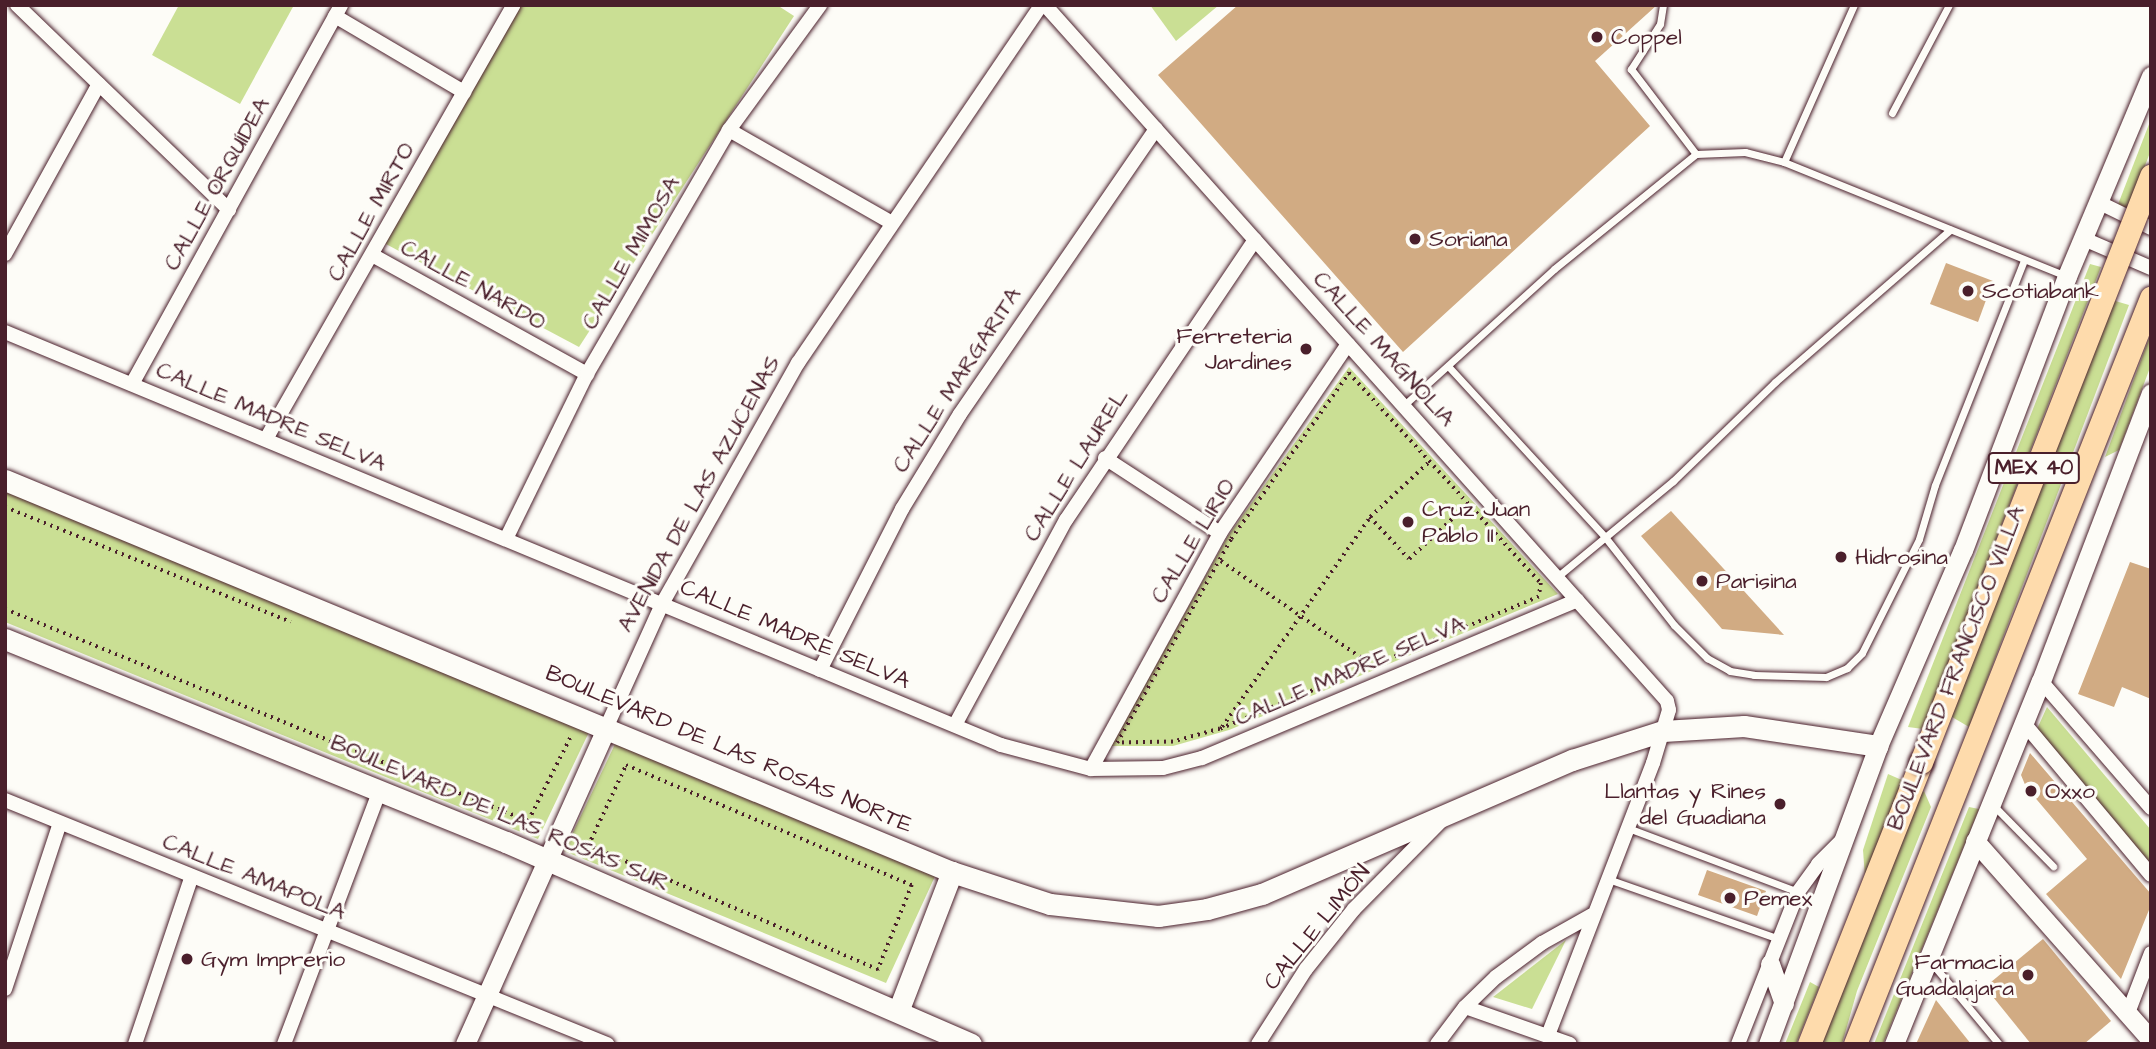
<!DOCTYPE html>
<html>
<head>
<meta charset="utf-8">
<style>
  body { margin:0 }
  #map { position:relative; width:2156px; height:1049px; overflow:hidden; background:#fdfcf7; font-family:"Architects Daughter",sans-serif }
  div>[style] { position:absolute }
  [style*='--x'] { left:calc(var(--x)*1px); top:calc(var(--y)*1px); width:calc(var(--w)*1px); rotate:calc(var(--a)*1deg) }
  .green>* { inset:0; background:#cadf94 }
  .building>* { inset:0; background:#d1ab83 }
  .path>* { height:3.5px; margin-top:-1.75px; transform-origin:0; background:repeating-linear-gradient(90deg,#4a1f2b 0 2px,transparent 0 7px) }
  .roads { filter:drop-shadow(0 0 2px #4a1f2b) drop-shadow(0 0 2px #4a1f2b) }
  .service>* { height:7px; margin:-3.5px; padding:0 3.5px; transform-origin:3.5px; border-radius:3.5px; background:#fdfcf7 }
  .minor>* { height:14px; margin:-7px; padding:0 7px; transform-origin:7px; border-radius:7px; background:#fdfcf7 }
  .tertiary>* { height:19px; margin:-9.5px; padding:0 9.5px; transform-origin:9.5px; border-radius:9.5px; background:#fdfcf7 }
  .secondary>* { height:21px; margin:-10.5px; padding:0 10.5px; transform-origin:10.5px; border-radius:10.5px; background:#fdfcf7 }
  .primary>* { height:23px; margin:-11.5px; padding:0 11.5px; transform-origin:11.5px; border-radius:11.5px; background:#fedbac }
  .bridges { filter:drop-shadow(0 0 2px #4a1f2b) drop-shadow(0 0 2px #4a1f2b) }
  .primary-bridge>* { height:23px; margin:-11.5px; padding:0 11.5px; transform-origin:11.5px; border-radius:11.5px; background:#fedbac }
  .dots>* { width:19px; height:19px; translate:-50% -50%; box-sizing:border-box; border:4px solid #fdfcf7; border-radius:50% }
  span { translate:-50% -50%; white-space:nowrap; text-align:center; line-height:1.15; -webkit-text-stroke:6px #fdfcf7; paint-order:stroke }
  .shield-label span { padding:2px 5px; background:#fdfcf7; border:2px solid; border-radius:5px; -webkit-text-stroke-width:0 }
  .shield-label { font-size:21px; color:#4a1f2b; font-weight:700 }
  .poi-label { font-size:23px; color:#4a1f2b }
  .left { translate:0 -50%; text-align:left }
  .right { translate:-100% -50%; text-align:right }
  .street-label { font-size:23px; color:#4a1f2b }
  .frame { position:absolute; inset:0; border:7px solid #4a1f2b; pointer-events:none }
</style>
</head>
<body>
<div id="map">
  <div class="green">
    <div style="clip-path:polygon(179px 5px,294px 5px,240px 104px,152px 55px)"></div>
    <div style="clip-path:polygon(519px 5px,777px 5px,794px 16px,579px 347px,384px 243px)"></div>
    <div style="clip-path:polygon(1150px 5px,1219px 5px,1176px 41px)"></div>
    <div style="clip-path:polygon(2151px 119px,2151px 150px,2128px 210px,2117px 207px)"></div>
    <div style="clip-path:polygon(2090px 264px,2101px 267px,1923px 729px,1908px 727px)"></div>
    <div style="clip-path:polygon(2112px 300px,2129px 305px,1969px 727px,1947px 714px)"></div>
    <div style="clip-path:polygon(2151px 333px,2151px 365px,2119px 450px,2105px 457px)"></div>
    <div style="clip-path:polygon(1349px 367px,1558px 594px,1229px 730px,1173px 746px,1111px 746px,1228px 536px)"></div>
    <div style="clip-path:polygon(5px 491px,590px 730px,538px 839px,5px 622px)"></div>
    <div style="clip-path:polygon(2047px 707px,2151px 830px,2151px 864px,2037px 729px)"></div>
    <div style="clip-path:polygon(616px 742px,937px 872px,886px 983px,564px 851px)"></div>
    <div style="clip-path:polygon(1888px 774px,1904px 781px,1865px 877px,1863px 850px)"></div>
    <div style="clip-path:polygon(1924px 791px,1931px 807px,1857px 991px,1842px 1044px,1820px 1044px,1913px 800px)"></div>
    <div style="clip-path:polygon(1969px 807px,1979px 809px,1883px 1044px,1874px 1044px)"></div>
    <div style="clip-path:polygon(1566px 940px,1532px 1009px,1493px 997px)"></div>
    <div style="clip-path:polygon(1810px 982px,1819px 987px,1796px 1044px,1785px 1044px)"></div>
  </div>
  <div class="building">
    <div style="clip-path:polygon(1238px 5px,1657px 5px,1595px 61px,1650px 126px,1403px 352px,1158px 75px)"></div>
    <div style="clip-path:polygon(1946px 263px,1993px 281px,1978px 322px,1930px 304px)"></div>
    <div style="clip-path:polygon(1671px 511px,1784px 635px,1722px 629px,1641px 536px)"></div>
    <div style="clip-path:polygon(2130px 562px,2151px 569px,2151px 699px,2122px 687px,2114px 707px,2078px 694px)"></div>
    <div style="clip-path:polygon(2030px 753px,2151px 894px,2151px 905px,2121px 979px,2046px 894px,2087px 859px,2026px 787px,2021px 775px)"></div>
    <div style="clip-path:polygon(1707px 870px,1766px 891px,1757px 916px,1698px 895px)"></div>
    <div style="clip-path:polygon(2043px 939px,2111px 1021px,2084px 1044px,2031px 1044px,1985px 987px)"></div>
    <div style="clip-path:polygon(1936px 1000px,1971px 1044px,1916px 1044px)"></div>
  </div>
  <div class="path">
    <div style="--x:1349;--y:373;--w:285;--a:47.6"></div>
    <div style="--x:1541;--y:583;--w:14;--a:98"></div>
    <div style="--x:1539;--y:597;--w:345;--a:157.5"></div>
    <div style="--x:1220;--y:729;--w:49;--a:164.5"></div>
    <div style="--x:1173;--y:742;--w:56;--a:179"></div>
    <div style="--x:1117;--y:743;--w:234;--a:-60.8"></div>
    <div style="--x:1231;--y:539;--w:204;--a:-54.6"></div>
    <div style="--x:5;--y:507;--w:308;--a:21.9"></div>
    <div style="--x:1370;--y:517;--w:82;--a:-43"></div>
    <div style="--x:1221;--y:561;--w:183;--a:34.6"></div>
    <div style="--x:5;--y:609;--w:564;--a:22.07"></div>
    <div style="--x:528;--y:821;--w:95;--a:-63.2"></div>
    <div style="--x:1222;--y:727;--w:257;--a:-54.8"></div>
    <div style="--x:1370;--y:517;--w:57;--a:47.1"></div>
    <div style="--x:1409;--y:559;--w:81;--a:-43"></div>
    <div style="--x:626;--y:765;--w:310;--a:22.8"></div>
    <div style="--x:912;--y:885;--w:92;--a:111.8"></div>
    <div style="--x:878;--y:970;--w:315;--a:-156.8"></div>
    <div style="--x:588;--y:846;--w:89;--a:-64.9"></div>
  </div>
  <div class="roads">
    <div class="service">
      <div style="--x:1663;--y:5;--w:19;--a:99"></div>
      <div style="--x:1660;--y:24;--w:54;--a:122.8"></div>
      <div style="--x:1631;--y:69;--w:107;--a:52.6"></div>
      <div style="--x:1892;--y:113;--w:122;--a:-62.2"></div>
      <div style="--x:1784;--y:162;--w:172;--a:-66"></div>
      <div style="--x:1448;--y:366;--w:232;--a:47.4"></div>
      <div style="--x:1605;--y:537;--w:112;--a:51.9"></div>
      <div style="--x:1674;--y:625;--w:47;--a:45"></div>
      <div style="--x:1707;--y:658;--w:26;--a:29"></div>
      <div style="--x:1730;--y:671;--w:24;--a:9"></div>
      <div style="--x:1754;--y:675;--w:72;--a:1.6"></div>
      <div style="--x:1826;--y:677;--w:23;--a:-23"></div>
      <div style="--x:1847;--y:668;--w:21;--a:-45"></div>
      <div style="--x:1862;--y:653;--w:127;--a:-63.4"></div>
      <div style="--x:1919;--y:539;--w:56;--a:-73.5"></div>
      <div style="--x:1935;--y:485;--w:242;--a:-68.4"></div>
      <div style="--x:1403;--y:406;--w:204;--a:-42.2"></div>
      <div style="--x:1554;--y:269;--w:183;--a:-39"></div>
      <div style="--x:1696;--y:154;--w:49;--a:-2.3"></div>
      <div style="--x:1745;--y:152;--w:40;--a:14.4"></div>
      <div style="--x:1784;--y:162;--w:304;--a:22"></div>
      <div style="--x:1557;--y:577;--w:151;--a:-39.6"></div>
      <div style="--x:1673;--y:481;--w:142;--a:-44.1"></div>
      <div style="--x:1775;--y:382;--w:232;--a:-41"></div>
      <div style="--x:1993;--y:805;--w:86;--a:45.5"></div>
      <div style="--x:1628;--y:828;--w:182;--a:20.6"></div>
      <div style="--x:1608;--y:879;--w:181;--a:19.3"></div>
      <div style="--x:1930;--y:961;--w:108;--a:50.3"></div>
    </div>
    <div class="minor">
      <div style="--x:17;--y:5;--w:295;--a:44"></div>
      <div style="--x:1045;--y:5;--w:933;--a:48.21"></div>
      <div style="--x:1667;--y:701;--w:9;--a:77"></div>
      <div style="--x:1669;--y:710;--w:55;--a:106.8"></div>
      <div style="--x:1653;--y:763;--w:292;--a:111.1"></div>
      <div style="--x:335;--y:16;--w:150;--a:30.5"></div>
      <div style="--x:729;--y:130;--w:185;--a:29.7"></div>
      <div style="--x:2098;--y:202;--w:59;--a:26.1"></div>
      <div style="--x:2084;--y:239;--w:73;--a:23.4"></div>
      <div style="--x:5;--y:254;--w:194;--a:-61.1"></div>
      <div style="--x:374;--y:256;--w:244;--a:29"></div>
      <div style="--x:5;--y:332;--w:1078;--a:22.52"></div>
      <div style="--x:1001;--y:745;--w:93;--a:14.9"></div>
      <div style="--x:1091;--y:769;--w:72;--a:-0.8"></div>
      <div style="--x:1163;--y:768;--w:40;--a:-14.4"></div>
      <div style="--x:1202;--y:758;--w:407;--a:-22.8"></div>
      <div style="--x:132;--y:384;--w:433;--a:-61.1"></div>
      <div style="--x:266;--y:439;--w:500;--a:-60.3"></div>
      <div style="--x:1105;--y:458;--w:137;--a:33.1"></div>
      <div style="--x:506;--y:539;--w:184;--a:-63.9"></div>
      <div style="--x:587;--y:374;--w:282;--a:-59.8"></div>
      <div style="--x:729;--y:130;--w:155;--a:-53.9"></div>
      <div style="--x:820;--y:670;--w:181;--a:-63"></div>
      <div style="--x:902;--y:509;--w:111;--a:-58.6"></div>
      <div style="--x:960;--y:414;--w:346;--a:-55.5"></div>
      <div style="--x:2041;--y:681;--w:168;--a:49.1"></div>
      <div style="--x:2023;--y:722;--w:199;--a:50.1"></div>
      <div style="--x:955;--y:725;--w:233;--a:-61.6"></div>
      <div style="--x:1066;--y:520;--w:338;--a:-56"></div>
      <div style="--x:607;--y:726;--w:134;--a:-65.7"></div>
      <div style="--x:662;--y:604;--w:277;--a:-60.6"></div>
      <div style="--x:798;--y:363;--w:433;--a:-55.8"></div>
      <div style="--x:1091;--y:769;--w:269;--a:-61.3"></div>
      <div style="--x:1220;--y:533;--w:228;--a:-55.9"></div>
      <div style="--x:5;--y:800;--w:650;--a:22.06"></div>
      <div style="--x:5;--y:989;--w:175;--a:-71.7"></div>
      <div style="--x:1465;--y:1007;--w:111;--a:19.4"></div>
      <div style="--x:2128;--y:1013;--w:64;--a:-69"></div>
      <div style="--x:135;--y:1044;--w:177;--a:-71.3"></div>
      <div style="--x:284;--y:1044;--w:272;--a:-69.3"></div>
      <div style="--x:1258;--y:1044;--w:89;--a:-57.4"></div>
      <div style="--x:1306;--y:969;--w:77;--a:-51.3"></div>
      <div style="--x:1354;--y:909;--w:124;--a:-45.3"></div>
      <div style="--x:1437;--y:1044;--w:46;--a:-52.9"></div>
      <div style="--x:1465;--y:1007;--w:43;--a:-44.1"></div>
      <div style="--x:1496;--y:977;--w:57;--a:-36.5"></div>
      <div style="--x:1542;--y:943;--w:57;--a:-29.2"></div>
      <div style="--x:1738;--y:1044;--w:163;--a:-68.5"></div>
      <div style="--x:1798;--y:892;--w:34;--a:-54"></div>
      <div style="--x:1818;--y:864;--w:34;--a:-45"></div>
    </div>
    <div class="tertiary">
      <div style="--x:1975;--y:841;--w:266;--a:48.5"></div>
      <div style="--x:1770;--y:964;--w:42;--a:70.7"></div>
      <div style="--x:465;--y:1044;--w:348;--a:-65.9"></div>
      <div style="--x:1768;--y:1044;--w:318;--a:-69.7"></div>
      <div style="--x:1878;--y:746;--w:214;--a:-66.6"></div>
      <div style="--x:1963;--y:550;--w:293;--a:-69.2"></div>
      <div style="--x:2067;--y:276;--w:217;--a:-67.2"></div>
      <div style="--x:1894;--y:1044;--w:392;--a:-68"></div>
      <div style="--x:2041;--y:681;--w:308;--a:-69.1"></div>
    </div>
    <div class="secondary">
      <div style="--x:5;--y:480;--w:1025;--a:22.49"></div>
      <div style="--x:952;--y:872;--w:103;--a:18.1"></div>
      <div style="--x:1050;--y:904;--w:109;--a:6.3"></div>
      <div style="--x:1158;--y:916;--w:49;--a:-8.1"></div>
      <div style="--x:1207;--y:909;--w:57;--a:-15.3"></div>
      <div style="--x:1262;--y:894;--w:338;--a:-23.4"></div>
      <div style="--x:1572;--y:760;--w:96;--a:-17.7"></div>
      <div style="--x:1663;--y:731;--w:81;--a:-3.5"></div>
      <div style="--x:1744;--y:726;--w:135;--a:8.5"></div>
      <div style="--x:5;--y:639;--w:541;--a:22.06"></div>
      <div style="--x:506;--y:842;--w:507;--a:23.48"></div>
      <div style="--x:899;--y:1009;--w:147;--a:-68.9"></div>
    </div>
    <div class="primary">
      <div style="--x:1809;--y:1044;--w:303;--a:-68.3"></div>
      <div style="--x:1855;--y:1044;--w:803;--a:-68.36"></div>
    </div>
  </div>
  <div class="bridges">
    <div class="primary-bridge">
      <div style="--x:1921;--y:762;--w:630;--a:-68.57"></div>
    </div>
  </div>
  <div class="dots">
    <div style="left:1597px;top:37px;background:#4a1f2b"></div>
    <div style="left:1415px;top:239px;background:#4a1f2b"></div>
    <div style="left:1968px;top:291px;background:#4a1f2b"></div>
    <div style="left:1306px;top:349px;background:#4a1f2b"></div>
    <div style="left:1408px;top:522px;background:#4a1f2b"></div>
    <div style="left:1841px;top:557px;background:#4a1f2b"></div>
    <div style="left:1702px;top:581px;background:#4a1f2b"></div>
    <div style="left:2031px;top:791px;background:#4a1f2b"></div>
    <div style="left:1780px;top:804px;background:#4a1f2b"></div>
    <div style="left:1730px;top:898px;background:#4a1f2b"></div>
    <div style="left:187px;top:959px;background:#4a1f2b"></div>
    <div style="left:2028px;top:975px;background:#4a1f2b"></div>
  </div>
  <div class="shield-label">
    <span style="left:2034px;top:468px">MEX 40</span>
  </div>
  <div class="poi-label">
    <span class="left" style="left:1611px;top:37px">Coppel</span>
    <span class="left" style="left:1429px;top:239px">Soriana</span>
    <span class="left" style="left:1982px;top:291px">Scotiabank</span>
    <span class="right" style="left:1292px;top:349px">Ferreteria<br>Jardines</span>
    <span class="left" style="left:1422px;top:522px">Cruz Juan<br>Pablo II</span>
    <span class="left" style="left:1855px;top:557px">Hidrosina</span>
    <span class="left" style="left:1716px;top:581px">Parisina</span>
    <span class="right" style="left:1766px;top:804px">Llantas y Rines<br>del Guadiana</span>
    <span class="left" style="left:2045px;top:791px">Oxxo</span>
    <span class="left" style="left:1744px;top:898px">Pemex</span>
    <span class="left" style="left:201px;top:959px">Gym Imprerio</span>
    <span class="right" style="left:2014px;top:975px">Farmacia<br>Guadalajara</span>
  </div>
  <div class="street-label">
    <span style="left:217px;top:184px;rotate:-61deg">CALLE ORQUÍDEA</span>
    <span style="left:371px;top:212px;rotate:-61deg">CALLE MIRTO</span>
    <span style="left:631px;top:253px;rotate:-60deg">CALLE MIMOSA</span>
    <span style="left:473px;top:285px;rotate:29deg">CALLE NARDO</span>
    <span style="left:1384px;top:349px;rotate:48deg">CALLE MAGNOLIA</span>
    <span style="left:957px;top:380px;rotate:-57deg">CALLE MARGARITA</span>
    <span style="left:271px;top:417px;rotate:23deg">CALLE MADRE SELVA</span>
    <span style="left:1076px;top:465px;rotate:-58deg">CALLE LAUREL</span>
    <span style="left:699px;top:494px;rotate:-61deg">AVENIDA DE LAS AZUCENAS</span>
    <span style="left:1193px;top:541px;rotate:-59deg">CALLE LIRIO</span>
    <span style="left:795px;top:634px;rotate:23deg">CALLE MADRE SELVA</span>
    <span style="left:1956px;top:668px;rotate:-69deg">BOULEVARD FRANCISCO VILLA</span>
    <span style="left:1350px;top:671px;rotate:-23deg">CALLE MADRE SELVA</span>
    <span style="left:729px;top:749px;rotate:23deg">BOULEVARD DE LAS ROSAS NORTE</span>
    <span style="left:500px;top:813px;rotate:23deg">BOULEVARD DE LAS ROSAS SUR</span>
    <span style="left:254px;top:877px;rotate:22deg">CALLE AMAPOLA</span>
    <span style="left:1317px;top:927px;rotate:-51deg">CALLE LIMÓN</span>
  </div>
  <div class="frame"></div>
</div>
</body>
</html>
